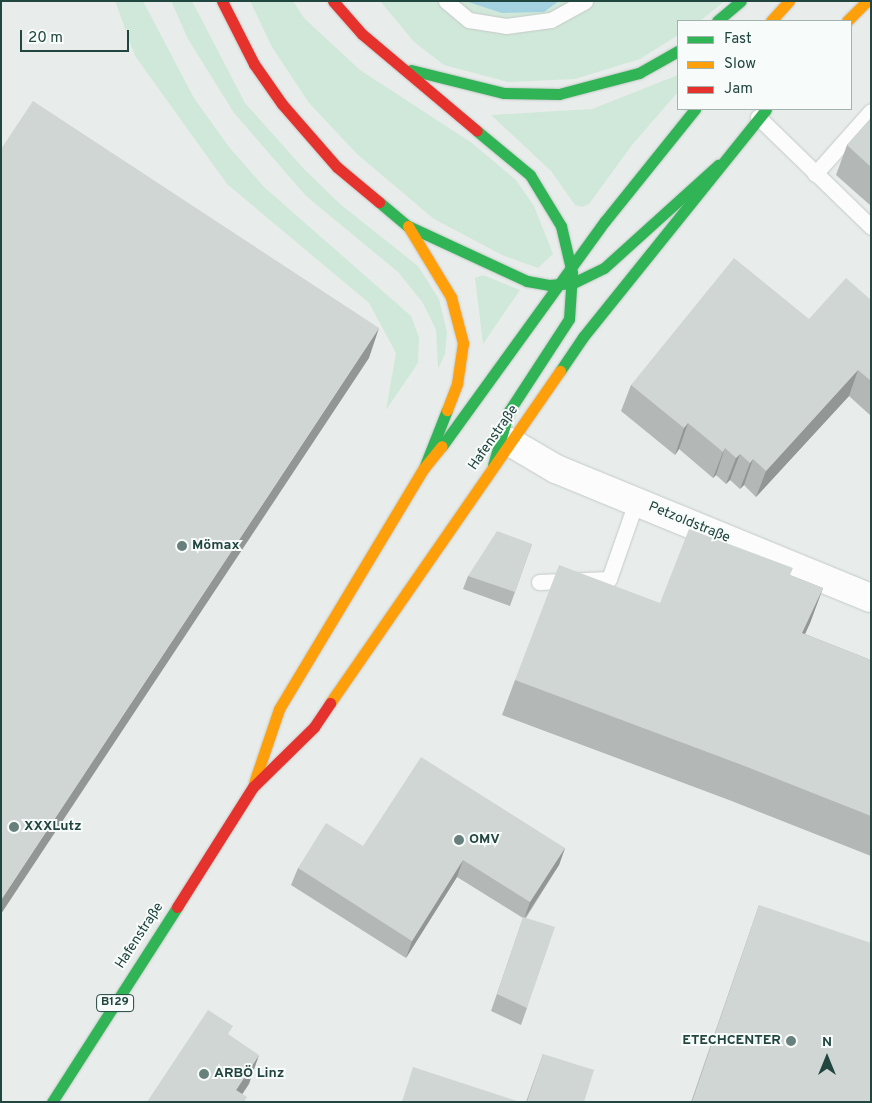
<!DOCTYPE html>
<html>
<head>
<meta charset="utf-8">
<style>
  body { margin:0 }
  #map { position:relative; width:872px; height:1103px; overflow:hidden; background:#e8edeb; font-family:Overpass,sans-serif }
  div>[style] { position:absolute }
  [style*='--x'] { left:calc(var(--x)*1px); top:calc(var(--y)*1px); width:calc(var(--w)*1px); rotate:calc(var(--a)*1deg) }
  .green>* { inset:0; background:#d0e8d9 }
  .water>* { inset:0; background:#a4d2e0 }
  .roads { filter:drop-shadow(0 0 1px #c4cac8) drop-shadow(0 0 1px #c4cac8) }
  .lane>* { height:15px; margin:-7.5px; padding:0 7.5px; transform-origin:7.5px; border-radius:7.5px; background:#fcfcfc }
  .street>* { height:28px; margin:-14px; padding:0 14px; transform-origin:14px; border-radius:14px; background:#fcfcfc }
  .fast>* { height:11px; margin:-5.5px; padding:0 5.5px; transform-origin:5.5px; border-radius:5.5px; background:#30b455 }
  .slow>* { height:11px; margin:-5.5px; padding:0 5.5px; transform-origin:5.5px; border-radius:5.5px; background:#ff9f0a }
  .jam>* { height:11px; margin:-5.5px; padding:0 5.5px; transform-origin:5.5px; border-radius:5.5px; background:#e5322d }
  .wall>* { inset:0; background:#b3b8b6 }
  .shaded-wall>* { inset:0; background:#929694 }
  .building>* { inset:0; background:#d0d6d4 }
  .dots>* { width:14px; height:14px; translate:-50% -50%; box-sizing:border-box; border:2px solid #f7fbf9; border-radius:50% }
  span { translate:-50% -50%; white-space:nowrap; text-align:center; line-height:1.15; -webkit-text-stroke:4px #f7fbf9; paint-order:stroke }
  .shield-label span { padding:1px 4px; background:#f7fbf9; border:1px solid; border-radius:4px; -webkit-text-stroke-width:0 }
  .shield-label { font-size:12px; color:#21453f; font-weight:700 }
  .street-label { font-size:14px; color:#21453f }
  .poi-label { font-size:14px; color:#21453f; font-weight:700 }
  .left { translate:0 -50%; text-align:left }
  .right { translate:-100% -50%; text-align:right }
  .frame { position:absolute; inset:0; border:2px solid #21453f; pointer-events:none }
  .legend { position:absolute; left:677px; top:20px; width:175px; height:90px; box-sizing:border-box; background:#f7fbf9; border:1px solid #a1b2af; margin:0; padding:6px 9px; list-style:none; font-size:15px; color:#21453f }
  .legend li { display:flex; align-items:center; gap:10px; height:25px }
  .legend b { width:25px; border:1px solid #a1b2af }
  .north { position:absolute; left:802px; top:1033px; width:50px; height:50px; -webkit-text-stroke:4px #f7fbf9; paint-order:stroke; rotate:0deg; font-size:14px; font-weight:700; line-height:20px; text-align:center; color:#21453f }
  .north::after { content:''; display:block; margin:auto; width:18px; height:22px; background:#21453f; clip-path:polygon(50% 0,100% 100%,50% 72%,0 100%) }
  .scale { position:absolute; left:20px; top:30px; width:109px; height:22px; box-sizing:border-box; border:2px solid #21453f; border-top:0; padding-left:6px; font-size:15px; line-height:18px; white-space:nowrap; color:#21453f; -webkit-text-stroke:4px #f7fbf9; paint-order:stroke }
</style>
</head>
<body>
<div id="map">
  <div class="green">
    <div style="clip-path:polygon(115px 1px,143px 1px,194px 98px,229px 147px,264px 187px,411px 316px,419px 337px,418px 363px,386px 410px,396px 353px,369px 303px,227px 184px,135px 56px)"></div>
    <div style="clip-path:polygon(171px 1px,192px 1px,245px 103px,303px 168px,340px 204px,418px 266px,439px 299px,447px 332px,445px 354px,438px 369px,436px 330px,423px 303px,398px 272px,306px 196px,234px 113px,188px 39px)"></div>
    <div style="clip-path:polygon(250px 1px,293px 1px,304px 18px,360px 70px,472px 143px,516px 180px,534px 206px,553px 254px,538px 268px,502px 255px,434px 219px,358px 155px,309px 103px,272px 47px)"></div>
    <div style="clip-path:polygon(380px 1px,725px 1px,700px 21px,678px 21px,678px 35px,640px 59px,575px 79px,508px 82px,444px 65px,414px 42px)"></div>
    <div style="clip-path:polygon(678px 75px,678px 92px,632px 145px,589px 204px,582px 207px,575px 205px,551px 171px,491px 115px,592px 109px)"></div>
    <div style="clip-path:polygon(483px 275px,520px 290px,483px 344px,475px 278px)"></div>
  </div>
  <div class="water">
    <div style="clip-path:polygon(465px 1px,559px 1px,544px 12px,502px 13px)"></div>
  </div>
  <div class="roads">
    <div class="lane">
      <div style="--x:446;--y:1;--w:30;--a:40"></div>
      <div style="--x:469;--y:20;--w:37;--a:9"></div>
      <div style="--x:506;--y:26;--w:45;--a:-7.6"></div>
      <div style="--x:551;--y:20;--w:39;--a:-29"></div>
      <div style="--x:758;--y:117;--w:158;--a:44.2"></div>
      <div style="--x:815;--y:174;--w:84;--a:-48.4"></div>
      <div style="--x:539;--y:582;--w:70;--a:-2.5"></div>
      <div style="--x:609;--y:579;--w:82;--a:-70.7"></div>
    </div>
    <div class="street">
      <div style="--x:510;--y:442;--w:53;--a:30.4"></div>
      <div style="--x:556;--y:469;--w:340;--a:22.3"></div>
    </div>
    <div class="fast">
      <div style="--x:717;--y:21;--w:31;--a:-40"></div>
      <div style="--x:411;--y:70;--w:96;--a:13.9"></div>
      <div style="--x:504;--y:93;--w:55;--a:1"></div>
      <div style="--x:559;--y:94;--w:83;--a:-14.7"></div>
      <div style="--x:639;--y:73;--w:45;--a:-29.4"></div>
      <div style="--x:477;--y:131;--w:69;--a:39.7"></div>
      <div style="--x:530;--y:175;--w:60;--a:58.7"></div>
      <div style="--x:561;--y:226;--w:48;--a:76.8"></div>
      <div style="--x:572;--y:273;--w:46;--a:93.7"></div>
      <div style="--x:569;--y:319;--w:110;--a:123.1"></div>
      <div style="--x:509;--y:411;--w:56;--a:106.5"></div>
      <div style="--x:379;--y:202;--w:38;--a:40"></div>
      <div style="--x:408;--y:226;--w:131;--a:24.8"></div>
      <div style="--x:527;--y:281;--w:22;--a:10"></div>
      <div style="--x:549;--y:285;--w:24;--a:-5"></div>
      <div style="--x:573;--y:283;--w:34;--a:-26"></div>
      <div style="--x:604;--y:268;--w:154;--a:-42.1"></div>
      <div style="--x:560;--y:371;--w:41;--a:-55.9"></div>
      <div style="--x:583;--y:337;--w:292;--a:-51.2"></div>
      <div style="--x:442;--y:446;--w:278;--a:-54.1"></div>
      <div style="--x:605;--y:221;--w:144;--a:-51.2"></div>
      <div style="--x:424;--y:468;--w:62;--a:-68.4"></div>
      <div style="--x:52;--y:1102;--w:232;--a:-57.3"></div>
    </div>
    <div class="slow">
      <div style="--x:771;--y:21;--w:27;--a:-48"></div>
      <div style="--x:847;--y:21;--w:28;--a:-45"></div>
      <div style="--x:408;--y:226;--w:83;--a:58.8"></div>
      <div style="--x:451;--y:297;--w:48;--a:75.4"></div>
      <div style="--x:463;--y:343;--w:41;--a:98.3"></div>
      <div style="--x:457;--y:384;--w:28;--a:111"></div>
      <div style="--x:330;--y:703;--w:404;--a:-55.3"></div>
      <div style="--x:254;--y:783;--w:78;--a:-71.3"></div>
      <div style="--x:279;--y:709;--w:281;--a:-59"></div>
      <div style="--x:424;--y:468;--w:28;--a:-51"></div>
    </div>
    <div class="jam">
      <div style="--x:222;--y:1;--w:71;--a:63.1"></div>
      <div style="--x:254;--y:64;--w:49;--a:55"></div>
      <div style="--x:282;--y:104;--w:84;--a:48.9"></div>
      <div style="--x:337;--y:167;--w:55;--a:39.8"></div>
      <div style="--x:333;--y:1;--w:44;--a:48.7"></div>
      <div style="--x:362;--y:34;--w:150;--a:40.1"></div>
      <div style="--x:177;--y:907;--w:142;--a:-57.7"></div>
      <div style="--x:253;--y:787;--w:86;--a:-44.5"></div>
      <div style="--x:314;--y:727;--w:29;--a:-56"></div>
    </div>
  </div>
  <div class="wall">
    <div style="clip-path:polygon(871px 118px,871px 206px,836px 175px,847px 145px)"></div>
    <div style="clip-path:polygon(871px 300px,871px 416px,849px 396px,756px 497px,744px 485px,740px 489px,730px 480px,726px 484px,716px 475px,713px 478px,679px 449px,675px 455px,621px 411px,631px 385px,809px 319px)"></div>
    <div style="clip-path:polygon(532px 544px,510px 606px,463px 589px,468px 576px)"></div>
    <div style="clip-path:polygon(790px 575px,823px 588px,810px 623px,805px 634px,871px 660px,871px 856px,729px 800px,502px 715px,515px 680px,660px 603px)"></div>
    <div style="clip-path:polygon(363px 846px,565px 848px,559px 865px,526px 918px,527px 1008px,521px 1025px,491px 1011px,523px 918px,457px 877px,406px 958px,291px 885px,298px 868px)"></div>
    <div style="clip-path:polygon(759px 905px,871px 1102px,691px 1102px)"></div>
    <div style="clip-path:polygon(543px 1054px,584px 1102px,526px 1102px)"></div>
  </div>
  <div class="shaded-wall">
    <div style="clip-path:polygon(379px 328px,369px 358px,1px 914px,1px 900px)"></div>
    <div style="clip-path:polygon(858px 370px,849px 396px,756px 497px,766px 471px)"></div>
    <div style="clip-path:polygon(688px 423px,679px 449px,675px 455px,684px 428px)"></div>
    <div style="clip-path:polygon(725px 448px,716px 475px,713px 478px,723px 452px)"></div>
    <div style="clip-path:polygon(740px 454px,730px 480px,726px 484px,736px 458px)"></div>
    <div style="clip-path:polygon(753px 459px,744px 485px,740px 489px,750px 463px)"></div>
    <div style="clip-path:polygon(823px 588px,810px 623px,789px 669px,802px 633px)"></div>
    <div style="clip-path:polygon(565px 848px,559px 865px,524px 919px,530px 902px)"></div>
    <div style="clip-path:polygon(463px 860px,457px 877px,406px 958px,412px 941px)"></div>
    <div style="clip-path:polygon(259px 1055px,249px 1084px,237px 1102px,236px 1090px)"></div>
  </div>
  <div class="building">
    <div style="clip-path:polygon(33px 101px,379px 328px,1px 900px,1px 149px)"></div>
    <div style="clip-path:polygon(871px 118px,871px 167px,847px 145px)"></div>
    <div style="clip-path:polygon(734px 258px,809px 319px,846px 278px,871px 300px,871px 381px,858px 370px,766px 471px,753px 459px,750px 463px,740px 454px,736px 458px,725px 448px,723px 452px,688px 423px,684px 428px,631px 385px)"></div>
    <div style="clip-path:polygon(689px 529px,793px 568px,790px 575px,823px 588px,802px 633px,871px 660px,871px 816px,742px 765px,515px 680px,559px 565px,660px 603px)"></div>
    <div style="clip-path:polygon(497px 531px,532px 544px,515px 592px,468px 576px)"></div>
    <div style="clip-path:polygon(421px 757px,565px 848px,530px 902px,463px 860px,412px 941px,298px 868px,326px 823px,363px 846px)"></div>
    <div style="clip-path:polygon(759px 905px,871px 943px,871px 1102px,692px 1102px)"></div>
    <div style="clip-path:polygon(523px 917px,555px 927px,527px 1008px,497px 994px)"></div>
    <div style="clip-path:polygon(208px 1010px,233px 1026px,228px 1034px,259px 1055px,236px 1090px,247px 1097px,244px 1102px,147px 1102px)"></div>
    <div style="clip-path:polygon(543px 1054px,594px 1070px,584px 1102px,527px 1102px)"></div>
    <div style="clip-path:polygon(413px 1067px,520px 1102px,402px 1102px)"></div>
  </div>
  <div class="dots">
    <div style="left:182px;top:546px;background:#67807b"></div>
    <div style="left:14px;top:827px;background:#67807b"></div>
    <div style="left:459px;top:840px;background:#67807b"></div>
    <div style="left:791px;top:1041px;background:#67807b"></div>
    <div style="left:204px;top:1074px;background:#67807b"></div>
  </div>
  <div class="shield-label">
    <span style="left:115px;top:1003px">B129</span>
  </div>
  <div class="street-label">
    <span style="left:494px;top:438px;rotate:-55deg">Hafenstraße</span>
    <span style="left:689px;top:523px;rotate:22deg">Petzoldstraße</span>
    <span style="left:140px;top:936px;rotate:-57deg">Hafenstraße</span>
  </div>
  <div class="poi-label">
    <span class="left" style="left:192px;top:546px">Mömax</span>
    <span class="left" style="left:24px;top:827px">XXXLutz</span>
    <span class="left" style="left:469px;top:840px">OMV</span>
    <span class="right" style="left:781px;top:1041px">ETECHCENTER</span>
    <span class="left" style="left:214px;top:1074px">ARBÖ Linz</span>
  </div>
  <div class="frame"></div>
  <ul class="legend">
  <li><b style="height:6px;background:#30b455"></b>Fast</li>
  <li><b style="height:6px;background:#ff9f0a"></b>Slow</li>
  <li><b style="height:6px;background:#e5322d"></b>Jam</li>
  </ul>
  <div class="north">N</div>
  <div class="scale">20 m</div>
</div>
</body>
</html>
